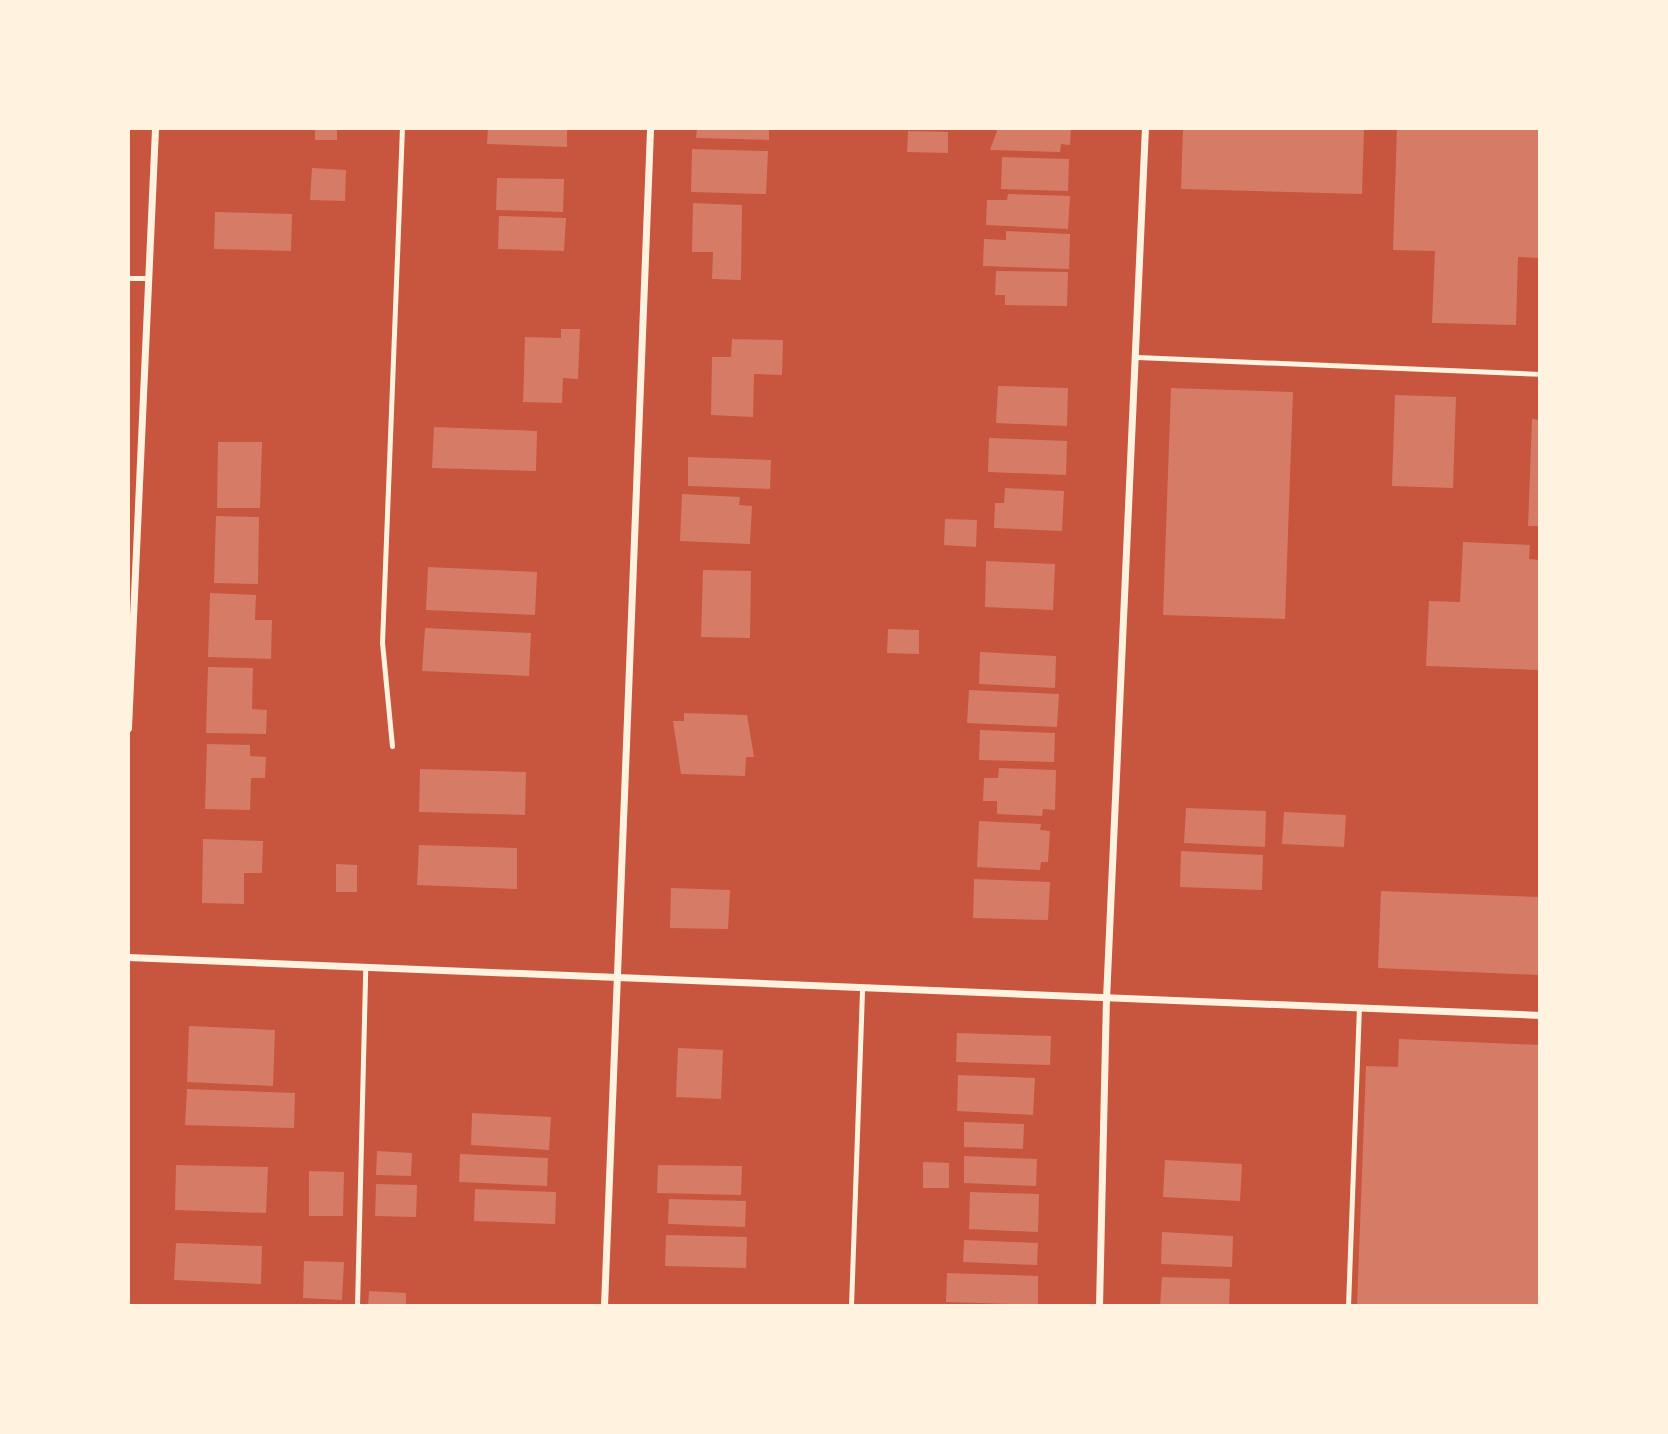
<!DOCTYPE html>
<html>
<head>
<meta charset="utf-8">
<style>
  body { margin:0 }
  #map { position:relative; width:1668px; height:1434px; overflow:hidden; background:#c8553d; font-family:Jost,sans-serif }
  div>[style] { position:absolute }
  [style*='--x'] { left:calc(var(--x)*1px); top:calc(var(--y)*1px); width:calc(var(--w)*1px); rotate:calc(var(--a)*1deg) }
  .building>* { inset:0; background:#d67c66 }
  .service>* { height:5px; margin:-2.5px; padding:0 2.5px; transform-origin:2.5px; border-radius:2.5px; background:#fff3e0 }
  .minor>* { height:7px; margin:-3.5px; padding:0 3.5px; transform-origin:3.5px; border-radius:3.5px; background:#fff3e0 }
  span { translate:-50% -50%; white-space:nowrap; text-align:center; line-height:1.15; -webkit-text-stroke:7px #fff3e0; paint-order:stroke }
  .frame { position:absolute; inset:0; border:130px solid #fff3e0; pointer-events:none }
</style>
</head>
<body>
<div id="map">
  <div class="building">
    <div style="clip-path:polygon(315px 128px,337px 128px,337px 140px,315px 140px)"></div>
    <div style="clip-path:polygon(488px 128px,567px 128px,567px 147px,487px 144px)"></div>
    <div style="clip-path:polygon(697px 128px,769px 128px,769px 140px,696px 138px)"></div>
    <div style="clip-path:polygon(998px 128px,1071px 128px,1070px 145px,1061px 144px,1060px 152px,990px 150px)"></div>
    <div style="clip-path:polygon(1183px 128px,1364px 128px,1362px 194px,1181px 189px)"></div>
    <div style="clip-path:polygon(1397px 128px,1540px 128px,1540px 258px,1518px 257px,1516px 325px,1432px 323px,1435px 251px,1393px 250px)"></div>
    <div style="clip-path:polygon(908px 131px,948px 132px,948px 153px,907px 152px)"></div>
    <div style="clip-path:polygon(692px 149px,768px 151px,766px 194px,691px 192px)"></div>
    <div style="clip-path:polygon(1002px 157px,1069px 159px,1068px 191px,1001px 189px)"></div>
    <div style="clip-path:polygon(312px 168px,346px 170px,345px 201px,310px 200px)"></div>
    <div style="clip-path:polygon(497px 178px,564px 179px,563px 212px,496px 210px)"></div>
    <div style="clip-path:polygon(1008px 194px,1070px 196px,1068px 229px,986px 225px,987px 200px,1007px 200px)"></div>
    <div style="clip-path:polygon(693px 203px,742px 205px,741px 280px,712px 279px,713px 252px,692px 252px)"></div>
    <div style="clip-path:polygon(215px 212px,292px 214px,291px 251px,214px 249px)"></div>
    <div style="clip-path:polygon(499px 216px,566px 218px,564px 251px,498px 249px)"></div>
    <div style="clip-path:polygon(1006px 231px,1070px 234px,1069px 269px,983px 266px,984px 239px,1006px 240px)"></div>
    <div style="clip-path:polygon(996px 271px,1068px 272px,1067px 306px,1005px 305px,1005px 295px,995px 295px)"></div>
    <div style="clip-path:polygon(561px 329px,580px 329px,578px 379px,563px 378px,562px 403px,523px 402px,525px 337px,561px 338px)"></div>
    <div style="clip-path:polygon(732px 339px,783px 340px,782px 375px,754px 374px,753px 417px,711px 415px,712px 357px,731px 357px)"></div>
    <div style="clip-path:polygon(998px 386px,1068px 388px,1067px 426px,996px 423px)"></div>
    <div style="clip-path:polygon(1171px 388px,1293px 392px,1285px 619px,1163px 615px)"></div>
    <div style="clip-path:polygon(1395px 395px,1456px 397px,1453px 488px,1392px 486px)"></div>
    <div style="clip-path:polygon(1532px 419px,1540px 420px,1540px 526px,1528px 526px)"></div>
    <div style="clip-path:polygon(434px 427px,537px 431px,536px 471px,432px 468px)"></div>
    <div style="clip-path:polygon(989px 438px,1067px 441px,1066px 475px,988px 472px)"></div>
    <div style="clip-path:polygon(218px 442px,262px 442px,260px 508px,217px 508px)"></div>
    <div style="clip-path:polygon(688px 457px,771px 460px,770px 489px,688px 486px)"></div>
    <div style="clip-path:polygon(1005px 488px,1064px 491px,1062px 531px,994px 528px,995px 503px,1004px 503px)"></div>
    <div style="clip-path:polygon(682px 494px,740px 497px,739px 505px,752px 506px,750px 544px,680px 541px)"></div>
    <div style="clip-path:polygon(216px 516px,259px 517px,258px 584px,214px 583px)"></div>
    <div style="clip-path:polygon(945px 519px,977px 520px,976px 547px,944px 545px)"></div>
    <div style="clip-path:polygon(1463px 542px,1530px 545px,1529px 559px,1540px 560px,1540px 670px,1426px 666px,1429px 601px,1460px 602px)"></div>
    <div style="clip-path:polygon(986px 561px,1055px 564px,1053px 610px,985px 607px)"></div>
    <div style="clip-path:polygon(428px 567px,537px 572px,535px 615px,426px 610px)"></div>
    <div style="clip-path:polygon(703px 570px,751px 571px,750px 638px,701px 637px)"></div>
    <div style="clip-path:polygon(210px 593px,256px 595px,255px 620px,272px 620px,271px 659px,208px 657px)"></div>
    <div style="clip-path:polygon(425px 628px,531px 633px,529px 676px,422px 671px)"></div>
    <div style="clip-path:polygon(888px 629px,919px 630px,919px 654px,887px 653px)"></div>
    <div style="clip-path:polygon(980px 652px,1056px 656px,1055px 688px,979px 684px)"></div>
    <div style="clip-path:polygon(208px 667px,253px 668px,252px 709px,267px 710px,266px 734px,206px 733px)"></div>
    <div style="clip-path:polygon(969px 690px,1059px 694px,1057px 727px,967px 723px)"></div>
    <div style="clip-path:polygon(684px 713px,747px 715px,754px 757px,746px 757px,745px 776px,681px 774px,673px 721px,684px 721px)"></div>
    <div style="clip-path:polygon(980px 730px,1055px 733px,1054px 762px,979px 760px)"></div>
    <div style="clip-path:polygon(207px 744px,250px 745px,250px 756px,266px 757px,265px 778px,251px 778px,250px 810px,205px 809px)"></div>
    <div style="clip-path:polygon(999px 768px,1056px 770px,1055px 810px,1043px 809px,1042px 816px,997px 814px,997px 801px,983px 801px,984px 778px,998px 778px)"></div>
    <div style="clip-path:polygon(420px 769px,526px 772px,525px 815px,419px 812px)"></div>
    <div style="clip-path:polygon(1186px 808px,1266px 811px,1265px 847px,1184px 843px)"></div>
    <div style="clip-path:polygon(1284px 812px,1346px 815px,1344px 847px,1282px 844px)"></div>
    <div style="clip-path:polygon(979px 821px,1041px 824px,1040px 830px,1050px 831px,1048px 862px,1041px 862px,1040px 870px,977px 867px)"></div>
    <div style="clip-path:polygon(203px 839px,263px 841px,262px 873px,244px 873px,244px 904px,202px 903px)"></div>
    <div style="clip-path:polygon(419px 845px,517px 848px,517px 889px,417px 885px)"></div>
    <div style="clip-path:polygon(1181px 851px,1263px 855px,1262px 890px,1180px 887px)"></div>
    <div style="clip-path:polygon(336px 864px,357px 865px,357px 892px,336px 892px)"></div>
    <div style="clip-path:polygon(974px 879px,1050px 882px,1048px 920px,973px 918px)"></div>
    <div style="clip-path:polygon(671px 888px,730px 890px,728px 929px,670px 928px)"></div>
    <div style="clip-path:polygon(1381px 891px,1540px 897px,1540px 975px,1378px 968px)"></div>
    <div style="clip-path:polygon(189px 1026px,275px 1030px,273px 1086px,187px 1082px)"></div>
    <div style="clip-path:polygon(957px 1033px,1051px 1036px,1050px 1065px,956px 1062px)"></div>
    <div style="clip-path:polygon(1399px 1039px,1540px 1045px,1540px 1306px,1357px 1306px,1366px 1066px,1398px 1067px)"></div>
    <div style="clip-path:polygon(678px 1048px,723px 1050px,721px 1099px,676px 1097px)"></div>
    <div style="clip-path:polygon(958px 1075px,1035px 1078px,1033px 1115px,957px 1111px)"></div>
    <div style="clip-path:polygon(187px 1089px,295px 1093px,294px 1128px,185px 1125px)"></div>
    <div style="clip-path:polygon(472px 1113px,551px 1117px,549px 1150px,471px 1145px)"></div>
    <div style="clip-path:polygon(964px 1122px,1024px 1124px,1023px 1149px,964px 1147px)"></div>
    <div style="clip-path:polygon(377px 1151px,412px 1153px,411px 1176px,376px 1175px)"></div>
    <div style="clip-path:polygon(460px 1154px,548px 1158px,547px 1186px,459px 1182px)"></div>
    <div style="clip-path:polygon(964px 1156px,1037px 1159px,1036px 1186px,964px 1183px)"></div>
    <div style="clip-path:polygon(1165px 1160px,1242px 1164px,1240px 1201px,1163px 1197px)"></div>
    <div style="clip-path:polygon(923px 1162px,949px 1163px,949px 1188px,923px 1188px)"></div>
    <div style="clip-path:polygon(176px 1165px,268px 1167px,266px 1213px,175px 1210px)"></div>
    <div style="clip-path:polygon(658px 1165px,742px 1166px,741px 1195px,657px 1193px)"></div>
    <div style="clip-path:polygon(309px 1171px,344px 1172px,343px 1216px,309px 1216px)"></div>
    <div style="clip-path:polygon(376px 1184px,417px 1185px,416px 1217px,375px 1216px)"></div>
    <div style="clip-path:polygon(475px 1189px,556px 1192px,555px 1224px,474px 1221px)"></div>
    <div style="clip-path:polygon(970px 1192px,1039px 1194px,1038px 1232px,969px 1229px)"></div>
    <div style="clip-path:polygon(669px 1199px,746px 1201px,745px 1227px,668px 1224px)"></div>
    <div style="clip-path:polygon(1162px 1232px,1233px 1236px,1232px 1267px,1161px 1264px)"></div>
    <div style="clip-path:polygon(666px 1235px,747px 1237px,746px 1268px,665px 1266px)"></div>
    <div style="clip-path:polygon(964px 1240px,1038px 1243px,1037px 1265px,963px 1262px)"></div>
    <div style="clip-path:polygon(176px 1243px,262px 1246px,261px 1284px,174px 1280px)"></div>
    <div style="clip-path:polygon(304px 1261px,344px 1262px,342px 1300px,303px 1298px)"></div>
    <div style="clip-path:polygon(947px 1273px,1038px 1276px,1038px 1305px,946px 1302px)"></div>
    <div style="clip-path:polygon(1162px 1277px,1230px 1279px,1229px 1306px,1160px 1306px)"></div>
    <div style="clip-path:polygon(369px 1291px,406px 1293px,406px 1306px,368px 1306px)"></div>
  </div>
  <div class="service">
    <div style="--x:128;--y:278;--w:19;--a:0"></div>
    <div style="--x:1137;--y:357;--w:403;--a:2.4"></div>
    <div style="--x:392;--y:746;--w:103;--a:-95.5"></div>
    <div style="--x:382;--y:643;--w:515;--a:-87.78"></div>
    <div style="--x:357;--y:1306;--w:337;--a:-88.6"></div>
    <div style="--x:851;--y:1306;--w:316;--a:-88"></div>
    <div style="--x:1348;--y:1306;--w:297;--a:-87.9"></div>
  </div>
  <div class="minor">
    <div style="--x:128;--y:728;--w:601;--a:-87.42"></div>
    <div style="--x:128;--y:957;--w:1413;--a:2.35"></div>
    <div style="--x:604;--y:1306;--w:1179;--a:-87.76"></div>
    <div style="--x:1099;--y:1306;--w:307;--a:-88.7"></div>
    <div style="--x:1106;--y:999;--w:872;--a:-87.44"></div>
  </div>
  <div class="frame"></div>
</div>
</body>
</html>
